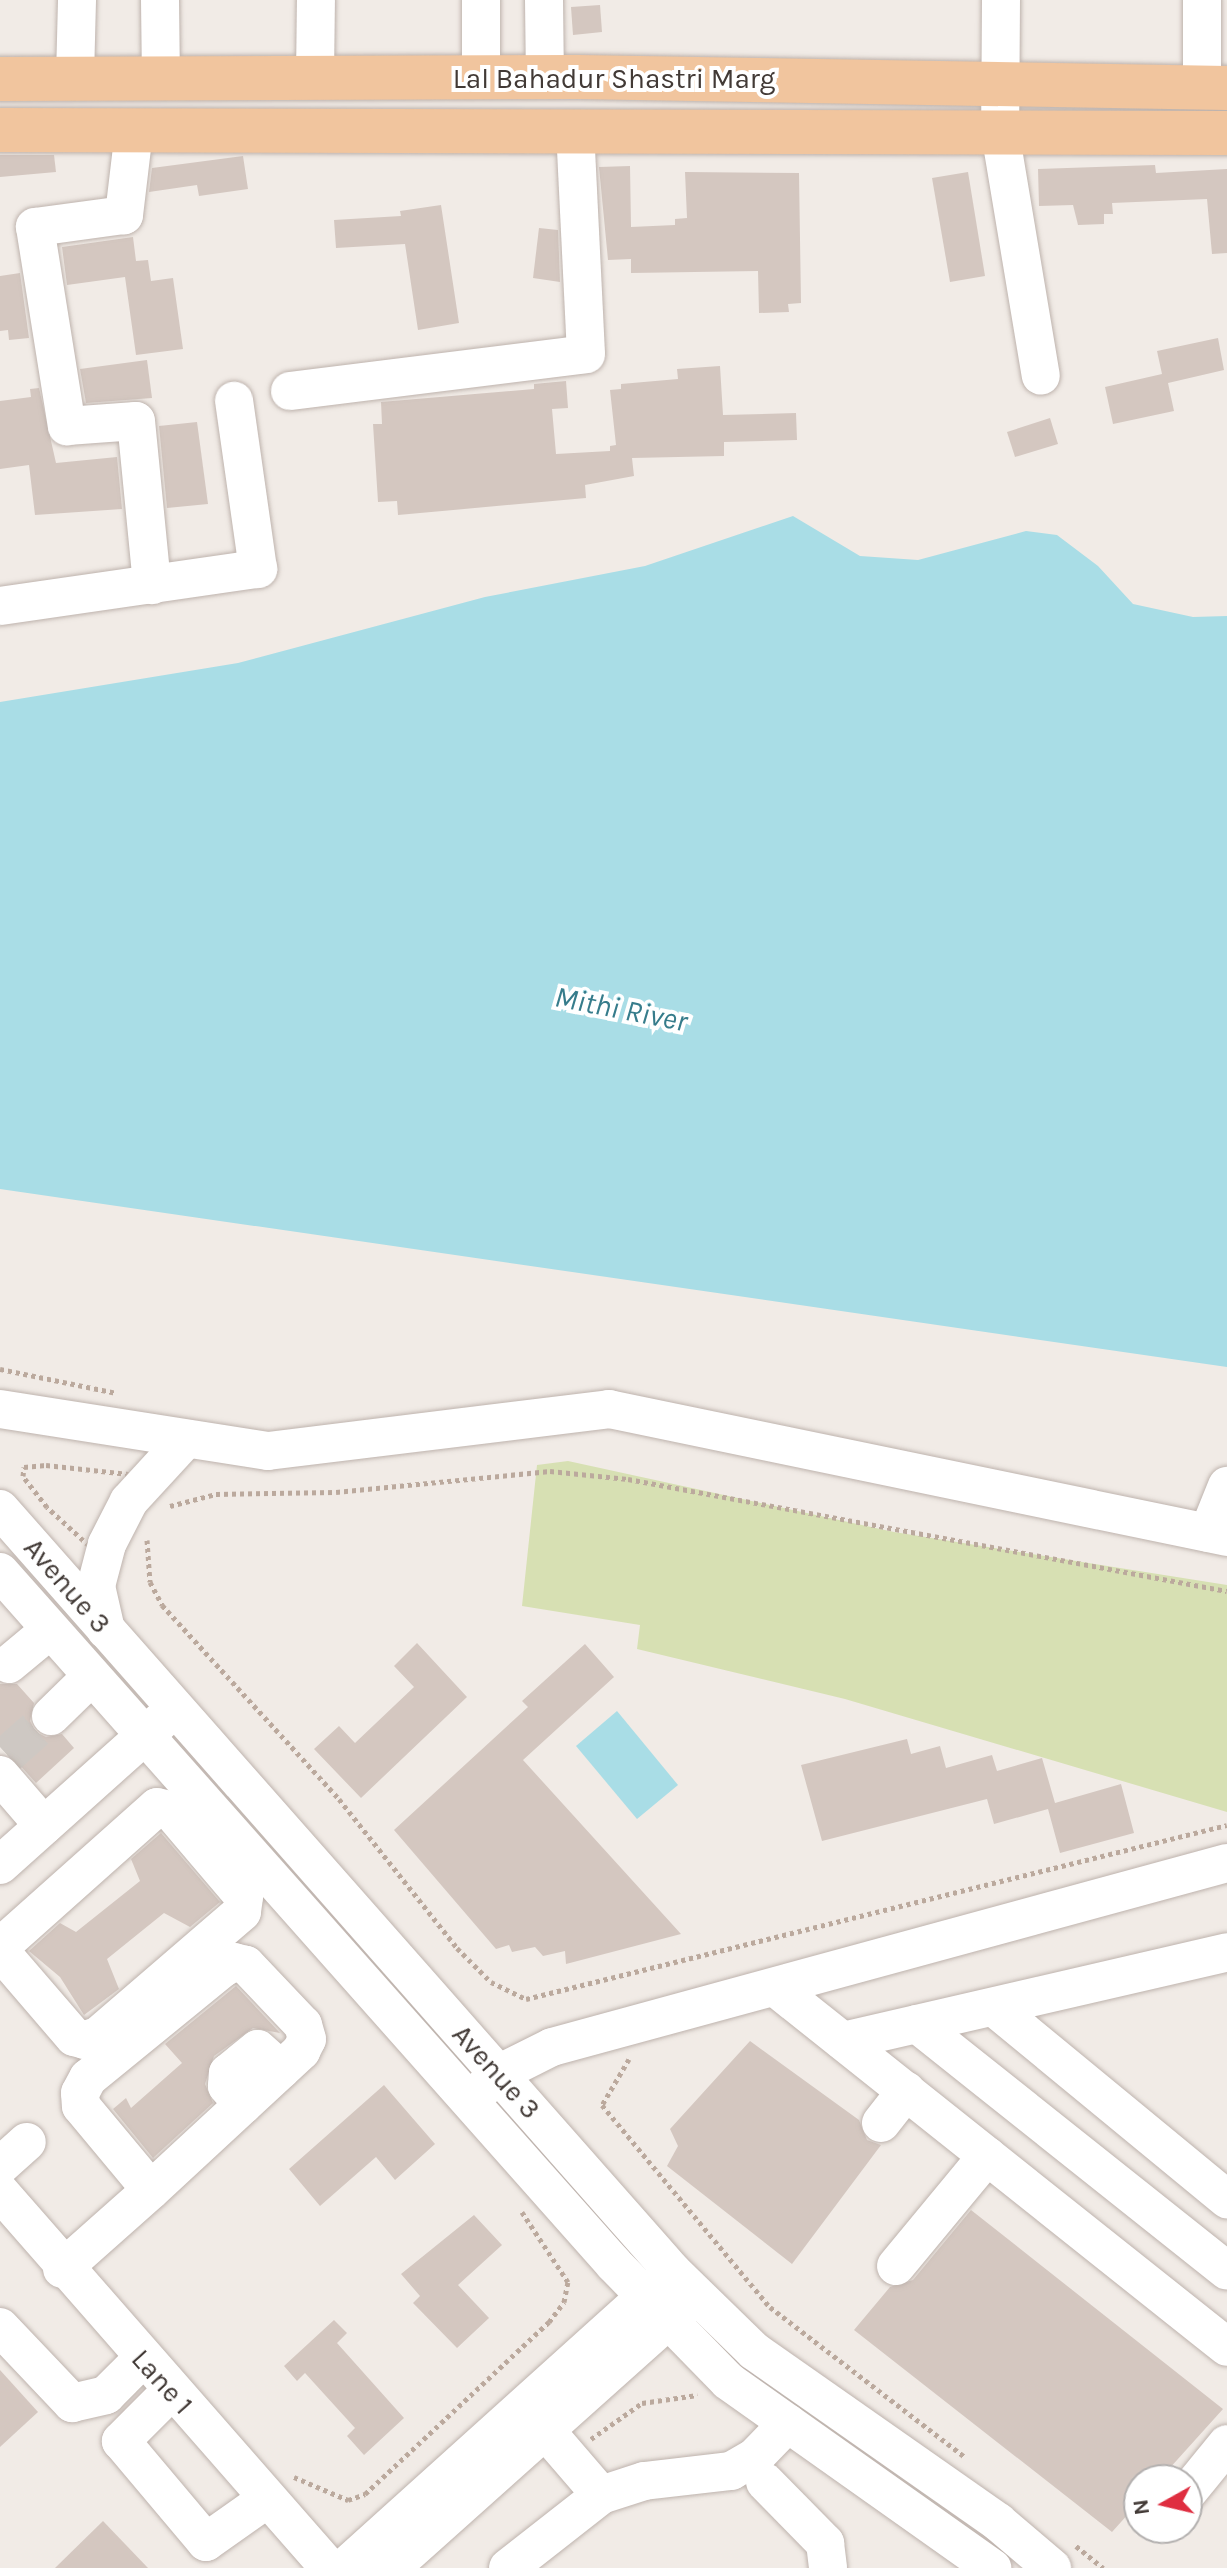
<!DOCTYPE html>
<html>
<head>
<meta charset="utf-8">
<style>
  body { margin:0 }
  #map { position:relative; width:1227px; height:2568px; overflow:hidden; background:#f1ebe6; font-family:Karla,sans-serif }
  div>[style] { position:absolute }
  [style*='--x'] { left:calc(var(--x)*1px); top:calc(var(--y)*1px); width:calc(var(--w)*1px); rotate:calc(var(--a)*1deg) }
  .green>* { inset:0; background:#d7e0b3 }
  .water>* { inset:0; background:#a9dde6 }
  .building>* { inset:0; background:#d4c7c0 }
  .minor-tunnel>* { height:38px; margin-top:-19px; transform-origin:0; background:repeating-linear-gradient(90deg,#cec8c3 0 38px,transparent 0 57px) }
  .path>* { height:5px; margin-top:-2.5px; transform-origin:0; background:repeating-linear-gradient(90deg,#bba99d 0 4px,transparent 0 8px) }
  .roads { filter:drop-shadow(0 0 2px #beb3ad) drop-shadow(0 0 2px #beb3ad) }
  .minor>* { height:38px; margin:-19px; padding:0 19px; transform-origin:19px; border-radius:19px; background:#fff }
  .major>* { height:44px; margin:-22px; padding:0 22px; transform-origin:22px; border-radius:22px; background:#f1c59e }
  span { translate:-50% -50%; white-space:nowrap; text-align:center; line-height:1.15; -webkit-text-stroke:8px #fff; paint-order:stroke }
  .street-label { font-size:28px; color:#423a36 }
  .water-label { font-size:30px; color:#367c8b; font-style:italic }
  .north { position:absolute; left:1123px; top:2464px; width:80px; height:80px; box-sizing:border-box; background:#fff; border:2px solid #b3b0af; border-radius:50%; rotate:262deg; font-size:22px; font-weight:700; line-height:32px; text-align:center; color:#423a36 }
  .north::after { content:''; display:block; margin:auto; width:28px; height:36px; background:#df2e40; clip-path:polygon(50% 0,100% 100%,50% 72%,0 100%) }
</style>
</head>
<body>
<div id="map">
  <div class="green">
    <div style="clip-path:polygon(568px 1461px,894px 1532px,1227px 1585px,1227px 1812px,845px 1699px,637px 1649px,640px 1625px,522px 1606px,537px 1465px)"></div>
  </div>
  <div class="water">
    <div style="clip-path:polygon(793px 516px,860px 556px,918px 560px,1026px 531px,1057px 535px,1098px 566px,1133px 604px,1193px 617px,1227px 616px,1227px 1367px,0 1189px,0 702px,238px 663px,485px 597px,645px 566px)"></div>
    <div style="clip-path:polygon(617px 1711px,678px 1785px,637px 1819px,576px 1746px)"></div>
  </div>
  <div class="building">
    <div style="clip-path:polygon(600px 5px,602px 32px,573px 35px,571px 7px)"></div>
    <div style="clip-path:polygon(0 155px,54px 155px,56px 172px,0 177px)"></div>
    <div style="clip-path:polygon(243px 156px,248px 189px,199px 196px,197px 185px,149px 192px,152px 168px)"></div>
    <div style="clip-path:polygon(1155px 165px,1156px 173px,1227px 169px,1227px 253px,1212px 254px,1207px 199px,1112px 203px,1113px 214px,1104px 214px,1104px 224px,1078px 225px,1073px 205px,1039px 206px,1038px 169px)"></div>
    <div style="clip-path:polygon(630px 166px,631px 227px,675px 225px,675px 219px,687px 218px,685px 172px,799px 173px,801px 303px,788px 304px,789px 312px,759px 313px,758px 271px,631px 273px,631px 259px,608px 260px,599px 167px)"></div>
    <div style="clip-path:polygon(968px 172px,985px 276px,950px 282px,932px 178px)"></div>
    <div style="clip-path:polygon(441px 205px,459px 323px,418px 330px,405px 244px,336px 248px,334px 220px,401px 216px,400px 211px)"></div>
    <div style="clip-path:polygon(539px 228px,558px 230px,560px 282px,533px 278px)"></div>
    <div style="clip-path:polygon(133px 237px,136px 261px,148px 260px,151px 281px,173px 278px,183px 349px,136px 355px,125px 277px,67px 285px,62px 247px)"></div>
    <div style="clip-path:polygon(20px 273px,29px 338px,9px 340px,8px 330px,0 331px,0 276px)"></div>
    <div style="clip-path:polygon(1218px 338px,1224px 370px,1168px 383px,1174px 411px,1113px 424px,1105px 387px,1162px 374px,1157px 351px)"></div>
    <div style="clip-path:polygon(147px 360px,152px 398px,86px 403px,80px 369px)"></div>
    <div style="clip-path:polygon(720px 366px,723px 415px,796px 413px,797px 440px,724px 442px,724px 456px,632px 458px,634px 476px,585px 485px,586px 498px,398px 515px,397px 501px,378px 502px,373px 424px,382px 424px,381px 402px,534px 389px,534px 384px,566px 381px,568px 408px,552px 409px,556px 454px,610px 451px,610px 446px,616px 445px,610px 390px,621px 389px,621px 384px,678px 379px,677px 369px)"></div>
    <div style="clip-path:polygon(39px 388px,56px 463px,117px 457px,122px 509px,35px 515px,29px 465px,0 469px,0 401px,31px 397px,30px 389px)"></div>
    <div style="clip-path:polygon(1050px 418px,1058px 444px,1015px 457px,1007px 432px)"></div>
    <div style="clip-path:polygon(197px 422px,208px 504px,167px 508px,159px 426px)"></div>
    <div style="clip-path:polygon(417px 1643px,467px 1697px,361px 1798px,314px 1749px,339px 1726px,355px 1743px,414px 1687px,394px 1666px)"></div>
    <div style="clip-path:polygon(585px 1644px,614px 1677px,523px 1760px,681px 1934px,566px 1964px,565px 1951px,543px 1956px,535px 1947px,512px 1952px,509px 1945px,496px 1949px,394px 1830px,528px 1707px,522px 1701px)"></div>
    <div style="clip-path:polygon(0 1684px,17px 1684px,34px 1703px,30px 1721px,36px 1732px,46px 1737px,62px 1734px,74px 1748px,36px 1783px,0 1743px)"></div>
    <div style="clip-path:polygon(907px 1739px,911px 1754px,940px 1746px,946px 1768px,992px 1755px,997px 1771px,1042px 1758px,1055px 1803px,1121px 1784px,1134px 1833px,1060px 1853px,1048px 1809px,994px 1824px,987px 1799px,822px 1841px,801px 1765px)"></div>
    <div style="clip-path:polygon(161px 1833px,220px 1902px,190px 1927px,164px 1913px,107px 1959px,119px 1989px,84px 2015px,60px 1977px,29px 1951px,60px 1923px,76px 1932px,140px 1881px,131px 1859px)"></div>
    <div style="clip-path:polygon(236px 1986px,280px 2033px,253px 2028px,214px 2056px,205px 2084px,213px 2103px,153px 2158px,113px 2109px,126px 2098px,131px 2108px,182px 2063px,165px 2044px)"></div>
    <div style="clip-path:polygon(750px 2041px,859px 2120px,867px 2140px,881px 2145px,792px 2264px,667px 2166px,678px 2146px,670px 2129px)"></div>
    <div style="clip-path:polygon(384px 2085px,435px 2144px,395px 2180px,376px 2157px,320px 2206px,289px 2169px)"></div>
    <div style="clip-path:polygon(971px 2210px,1223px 2409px,1159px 2480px,1139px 2480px,1139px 2502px,1112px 2532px,854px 2330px,890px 2287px,913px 2280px)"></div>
    <div style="clip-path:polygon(474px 2215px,502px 2245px,458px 2285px,489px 2318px,457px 2348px,413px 2303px,420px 2296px,401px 2274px)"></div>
    <div style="clip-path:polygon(334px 2320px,347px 2333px,337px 2343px,404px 2418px,364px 2455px,347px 2436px,355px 2428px,305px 2373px,297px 2381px,284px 2366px)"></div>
    <div style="clip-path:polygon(0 2370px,38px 2412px,0 2447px)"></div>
    <div style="clip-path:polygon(103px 2521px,148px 2568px,55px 2568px)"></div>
  </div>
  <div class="minor-tunnel">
    <div style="--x:7;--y:1755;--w:59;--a:-41.6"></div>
  </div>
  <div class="path">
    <div style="--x:0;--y:1369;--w:119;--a:11.6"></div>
    <div style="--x:46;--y:1465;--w:83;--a:6.2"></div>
    <div style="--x:129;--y:1474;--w:84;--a:113.8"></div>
    <div style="--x:95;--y:1551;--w:65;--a:-137.5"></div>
    <div style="--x:47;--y:1507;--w:39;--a:-128"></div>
    <div style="--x:23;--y:1476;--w:9;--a:-84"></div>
    <div style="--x:24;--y:1467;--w:22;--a:-5"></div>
    <div style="--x:170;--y:1506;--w:48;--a:-14.6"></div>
    <div style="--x:216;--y:1494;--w:120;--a:-1"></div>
    <div style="--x:336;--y:1492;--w:215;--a:-5.6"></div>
    <div style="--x:550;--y:1471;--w:78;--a:5.9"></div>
    <div style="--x:628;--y:1479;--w:609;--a:10.59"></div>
    <div style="--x:147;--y:1540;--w:42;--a:85.9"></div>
    <div style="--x:150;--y:1582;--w:26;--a:62"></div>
    <div style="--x:162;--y:1605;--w:263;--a:47.6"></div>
    <div style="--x:339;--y:1799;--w:190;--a:51.6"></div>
    <div style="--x:457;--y:1948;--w:48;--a:45"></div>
    <div style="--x:491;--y:1982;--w:39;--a:26"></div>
    <div style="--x:526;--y:1999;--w:722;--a:-13.94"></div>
    <div style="--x:629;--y:2059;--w:53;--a:120.4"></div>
    <div style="--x:602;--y:2105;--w:263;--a:50.3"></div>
    <div style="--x:770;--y:2307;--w:246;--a:37.6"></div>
    <div style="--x:591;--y:2439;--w:62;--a:-35.2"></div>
    <div style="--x:642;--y:2403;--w:56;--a:-8.3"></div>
    <div style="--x:294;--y:2477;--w:59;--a:23.1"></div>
    <div style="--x:348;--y:2500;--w:18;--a:-19"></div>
    <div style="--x:365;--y:2494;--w:252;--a:-43.1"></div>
    <div style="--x:549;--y:2322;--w:25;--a:-53"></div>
    <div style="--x:564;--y:2302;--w:20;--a:-79"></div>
    <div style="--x:568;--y:2282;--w:84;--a:-123.3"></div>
    <div style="--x:1076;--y:2546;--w:35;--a:39"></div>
  </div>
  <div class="roads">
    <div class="minor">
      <div style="--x:160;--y:0;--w:77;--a:89.3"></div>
      <div style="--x:481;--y:0;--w:77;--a:90"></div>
      <div style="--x:544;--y:0;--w:77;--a:89.3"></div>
      <div style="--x:1001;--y:0;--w:132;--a:90.4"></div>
      <div style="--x:1000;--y:132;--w:247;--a:80.5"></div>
      <div style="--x:75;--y:77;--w:77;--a:-88.5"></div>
      <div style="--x:315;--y:77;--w:77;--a:-89.3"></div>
      <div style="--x:1202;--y:87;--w:87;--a:-90"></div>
      <div style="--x:134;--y:131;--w:85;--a:96.8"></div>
      <div style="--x:124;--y:215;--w:90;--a:172.3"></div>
      <div style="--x:35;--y:227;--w:202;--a:80.9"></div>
      <div style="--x:67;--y:426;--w:69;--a:-4.1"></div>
      <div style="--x:136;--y:421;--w:165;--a:84.4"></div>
      <div style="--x:290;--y:391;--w:298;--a:-7.1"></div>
      <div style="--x:586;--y:354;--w:224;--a:-92.8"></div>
      <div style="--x:0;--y:606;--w:261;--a:-8.2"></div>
      <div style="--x:258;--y:569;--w:170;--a:-98.1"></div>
      <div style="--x:0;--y:1409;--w:271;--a:8.9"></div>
      <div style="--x:268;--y:1451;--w:344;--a:-7"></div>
      <div style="--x:609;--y:1409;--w:631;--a:11.7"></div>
      <div style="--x:0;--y:1509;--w:1017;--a:48.59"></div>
      <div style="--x:673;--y:2272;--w:113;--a:44.3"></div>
      <div style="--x:754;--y:2351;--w:298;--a:35"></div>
      <div style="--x:998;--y:2522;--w:71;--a:40.4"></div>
      <div style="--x:1208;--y:1533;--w:51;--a:-68"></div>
      <div style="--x:0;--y:1572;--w:925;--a:48.42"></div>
      <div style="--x:614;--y:2264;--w:163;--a:45.7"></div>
      <div style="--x:728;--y:2381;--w:324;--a:35.3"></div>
      <div style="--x:106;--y:1630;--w:45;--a:-102.8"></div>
      <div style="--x:96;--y:1586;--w:43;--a:-75.3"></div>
      <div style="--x:107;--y:1544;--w:48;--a:-62.9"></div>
      <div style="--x:129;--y:1501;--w:84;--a:-47.4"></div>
      <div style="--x:9;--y:1664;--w:53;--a:-39.7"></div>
      <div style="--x:51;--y:1716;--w:56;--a:-44.3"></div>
      <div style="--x:0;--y:1775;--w:67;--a:49.2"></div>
      <div style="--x:0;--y:1865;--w:215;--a:-41.8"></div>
      <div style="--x:0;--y:1947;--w:210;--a:-41.7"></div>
      <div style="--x:157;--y:1807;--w:13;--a:13"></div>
      <div style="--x:170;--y:1810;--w:114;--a:49.6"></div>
      <div style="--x:244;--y:1897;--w:15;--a:98"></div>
      <div style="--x:242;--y:1912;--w:190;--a:139.3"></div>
      <div style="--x:98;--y:2036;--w:14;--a:163"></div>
      <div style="--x:85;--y:2040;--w:11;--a:-165"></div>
      <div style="--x:74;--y:2037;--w:113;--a:-130.7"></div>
      <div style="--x:776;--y:1988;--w:576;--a:38.52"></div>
      <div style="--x:995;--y:2008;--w:301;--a:39.5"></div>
      <div style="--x:917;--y:2024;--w:396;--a:38.5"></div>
      <div style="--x:843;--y:2041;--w:394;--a:-13"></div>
      <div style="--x:480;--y:2091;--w:25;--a:-43"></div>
      <div style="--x:498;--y:2074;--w:60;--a:-26.6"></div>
      <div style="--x:552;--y:2047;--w:700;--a:-15.25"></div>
      <div style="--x:243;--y:2105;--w:25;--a:-130"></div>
      <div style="--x:227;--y:2086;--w:13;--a:-86"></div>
      <div style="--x:228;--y:2073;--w:38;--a:-39"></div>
      <div style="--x:258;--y:2049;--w:31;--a:42"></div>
      <div style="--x:881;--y:2123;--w:41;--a:-52"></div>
      <div style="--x:0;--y:2166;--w:36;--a:-42"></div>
      <div style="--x:0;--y:2192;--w:500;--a:48.8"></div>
      <div style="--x:896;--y:2266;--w:143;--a:-50.4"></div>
      <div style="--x:62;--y:2269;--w:119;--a:-41.6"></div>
      <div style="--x:151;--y:2190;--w:205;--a:-42.8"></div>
      <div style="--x:301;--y:2051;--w:13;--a:-63"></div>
      <div style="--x:307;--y:2039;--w:15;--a:-106"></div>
      <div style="--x:303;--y:2025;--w:83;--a:-133.5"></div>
      <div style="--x:246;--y:1965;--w:12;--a:-166"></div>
      <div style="--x:234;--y:1962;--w:13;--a:151"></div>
      <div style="--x:223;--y:1968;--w:174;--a:140.8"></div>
      <div style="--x:88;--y:2078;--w:17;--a:118"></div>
      <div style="--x:80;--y:2093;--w:13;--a:86"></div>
      <div style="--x:81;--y:2106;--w:109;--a:50.2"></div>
      <div style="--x:0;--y:2327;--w:105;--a:46.5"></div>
      <div style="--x:72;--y:2403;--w:35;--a:-13"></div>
      <div style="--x:106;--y:2395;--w:51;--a:-45"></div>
      <div style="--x:171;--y:2391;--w:71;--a:135"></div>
      <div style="--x:121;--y:2441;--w:132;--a:49.9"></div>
      <div style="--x:206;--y:2542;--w:75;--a:-35.2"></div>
      <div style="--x:545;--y:2430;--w:86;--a:49.3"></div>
      <div style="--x:765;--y:2482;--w:86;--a:45.5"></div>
      <div style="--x:825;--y:2543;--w:25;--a:83"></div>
      <div style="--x:1187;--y:2493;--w:63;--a:-50.8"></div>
      <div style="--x:344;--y:2568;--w:429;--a:-42"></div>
      <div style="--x:391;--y:2568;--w:396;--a:-41.8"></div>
      <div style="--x:508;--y:2568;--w:118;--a:-38.1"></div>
      <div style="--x:601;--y:2495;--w:45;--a:-18"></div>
      <div style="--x:644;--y:2481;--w:88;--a:-6.6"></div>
      <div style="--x:731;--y:2471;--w:28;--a:-30"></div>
      <div style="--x:755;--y:2457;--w:47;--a:-45.9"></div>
    </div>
    <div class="major">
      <div style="--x:0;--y:79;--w:578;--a:-0.2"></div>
      <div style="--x:578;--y:77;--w:649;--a:0.97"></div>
      <div style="--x:0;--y:130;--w:1227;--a:0.14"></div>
    </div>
  </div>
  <div class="street-label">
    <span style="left:614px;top:79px">Lal Bahadur Shastri Marg</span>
    <span style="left:67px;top:1586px;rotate:49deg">Avenue 3</span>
    <span style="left:496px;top:2072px;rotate:48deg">Avenue 3</span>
    <span style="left:162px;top:2382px;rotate:48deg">Lane 1</span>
  </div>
  <div class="water-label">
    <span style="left:621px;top:1009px;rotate:11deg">Mithi River</span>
  </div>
  <div class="north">N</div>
</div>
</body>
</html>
